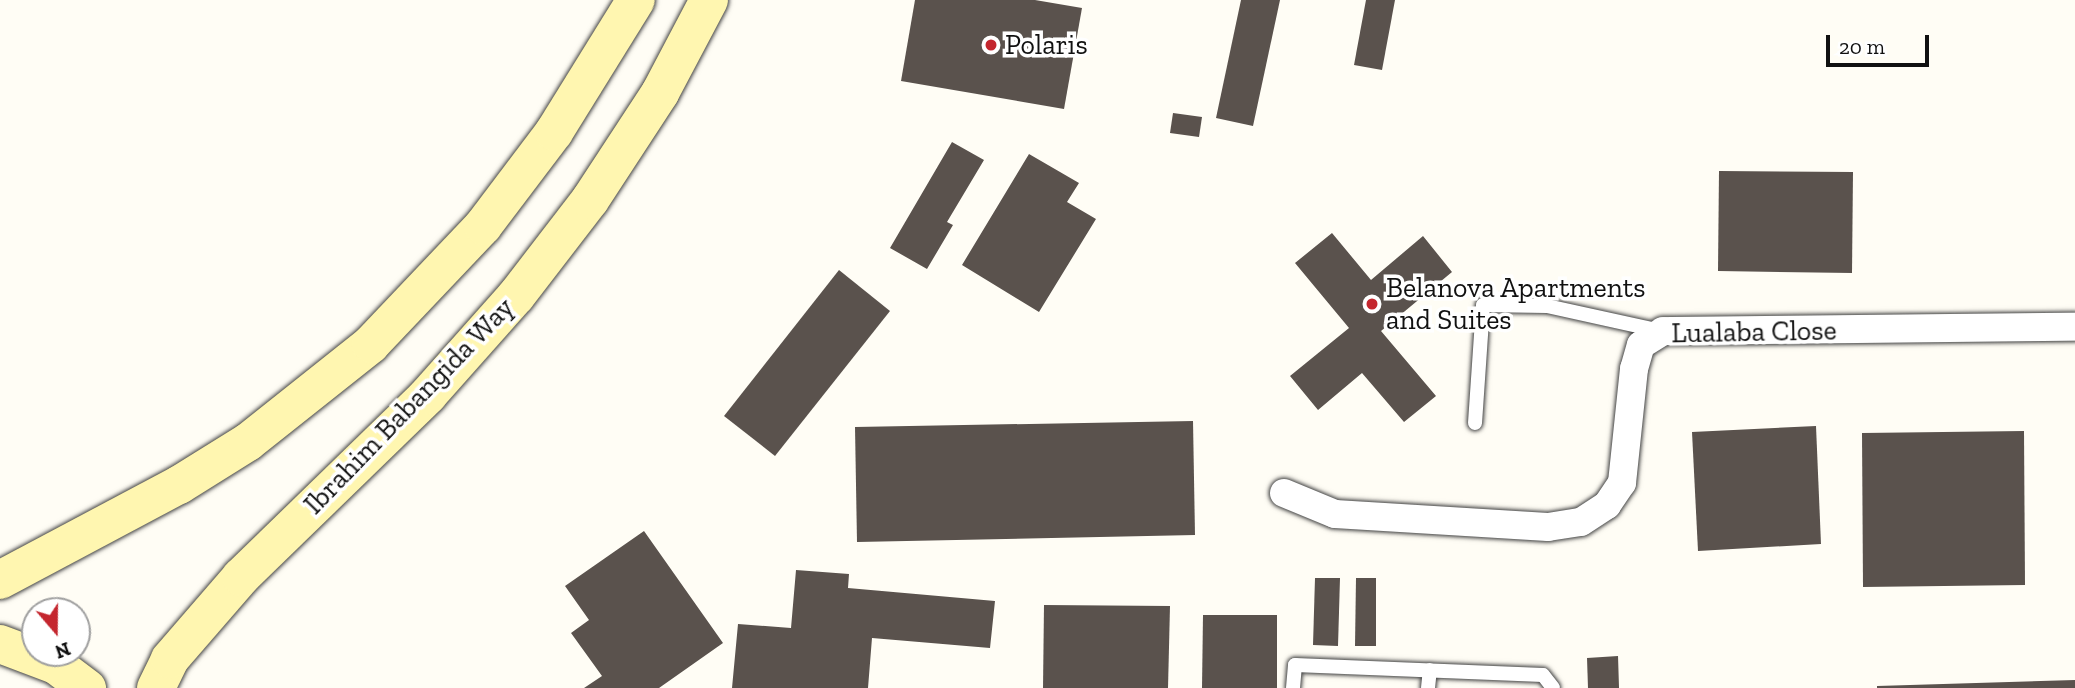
<!DOCTYPE html>
<html>
<head>
<meta charset="utf-8">
<style>
  body { margin:0 }
  #map { position:relative; width:2075px; height:688px; overflow:hidden; background:#fffdf5; font-family:"Zilla Slab",serif }
  div>[style] { position:absolute }
  [style*='--x'] { left:calc(var(--x)*1px); top:calc(var(--y)*1px); width:calc(var(--w)*1px); rotate:calc(var(--a)*1deg) }
  .building>* { inset:0; background:#5a524d }
  .roads { filter:drop-shadow(0 0 2px #444) drop-shadow(0 0 2px #444) }
  .service>* { height:14px; margin:-7px; padding:0 7px; transform-origin:7px; border-radius:7px; background:#fff }
  .minor>* { height:28px; margin:-14px; padding:0 14px; transform-origin:14px; border-radius:14px; background:#fff }
  .secondary>* { height:38px; margin:-19px; padding:0 19px; transform-origin:19px; border-radius:19px; background:#fff6b0 }
  .dots>* { width:19px; height:19px; translate:-50% -50%; box-sizing:border-box; border:4px solid #fff; border-radius:50% }
  span { translate:-50% -50%; white-space:nowrap; text-align:center; line-height:1.15; -webkit-text-stroke:7px #fff; paint-order:stroke }
  .poi-label { font-size:28px; color:#111 }
  .left { translate:0 -50%; text-align:left }
  .street-label { font-size:28px; color:#111 }
  .north { position:absolute; left:21px; top:597px; width:70px; height:70px; box-sizing:border-box; background:#fff; border:2px solid #a0a0a0; border-radius:50%; rotate:160deg; font-size:19px; font-weight:700; line-height:28px; text-align:center; color:#111 }
  .north::after { content:''; display:block; margin:auto; width:24px; height:32px; background:#c4262e; clip-path:polygon(50% 0,100% 100%,50% 72%,0 100%) }
  .scale { position:absolute; left:1826px; top:35px; width:103px; height:32px; box-sizing:border-box; border:4px solid #111; border-top:0; padding-left:9px; font-size:21px; line-height:24px; white-space:nowrap; color:#111; -webkit-text-stroke:5px #fff; paint-order:stroke }
</style>
</head>
<body>
<div id="map">
  <div class="building">
    <div style="clip-path:polygon(915px 0,1035px 0,1082px 8px,1064px 109px,901px 81px)"></div>
    <div style="clip-path:polygon(1241px 0,1280px 0,1253px 126px,1216px 118px)"></div>
    <div style="clip-path:polygon(1366px 0,1395px 0,1382px 70px,1354px 65px)"></div>
    <div style="clip-path:polygon(1173px 113px,1202px 117px,1199px 137px,1170px 133px)"></div>
    <div style="clip-path:polygon(952px 142px,984px 160px,947px 222px,953px 225px,927px 269px,890px 248px)"></div>
    <div style="clip-path:polygon(1029px 154px,1079px 183px,1067px 202px,1096px 219px,1039px 312px,962px 265px)"></div>
    <div style="clip-path:polygon(1719px 171px,1853px 172px,1852px 273px,1718px 271px)"></div>
    <div style="clip-path:polygon(1332px 233px,1371px 280px,1423px 236px,1452px 272px,1381px 331px,1436px 396px,1404px 422px,1362px 373px,1318px 410px,1290px 376px,1349px 328px,1295px 263px)"></div>
    <div style="clip-path:polygon(839px 270px,890px 311px,775px 456px,724px 416px)"></div>
    <div style="clip-path:polygon(1193px 421px,1195px 535px,857px 542px,855px 427px)"></div>
    <div style="clip-path:polygon(1816px 426px,1821px 544px,1698px 551px,1692px 432px)"></div>
    <div style="clip-path:polygon(2024px 431px,2025px 585px,1863px 587px,1862px 433px)"></div>
    <div style="clip-path:polygon(644px 531px,723px 643px,659px 688px,584px 688px,602px 676px,571px 633px,589px 620px,565px 586px)"></div>
    <div style="clip-path:polygon(796px 570px,849px 574px,848px 588px,995px 601px,990px 648px,872px 638px,868px 688px,732px 688px,738px 624px,791px 628px)"></div>
    <div style="clip-path:polygon(1315px 578px,1340px 578px,1338px 646px,1313px 645px)"></div>
    <div style="clip-path:polygon(1356px 578px,1376px 578px,1376px 646px,1355px 646px)"></div>
    <div style="clip-path:polygon(1044px 605px,1170px 606px,1168px 688px,1043px 688px)"></div>
    <div style="clip-path:polygon(1203px 615px,1277px 615px,1277px 688px,1202px 688px)"></div>
    <div style="clip-path:polygon(1618px 656px,1619px 688px,1588px 688px,1587px 658px)"></div>
    <div style="clip-path:polygon(2075px 680px,2075px 688px,1877px 688px,1877px 686px)"></div>
  </div>
  <div class="roads">
    <div class="service">
      <div style="--x:1475;--y:423;--w:118;--a:-86.1"></div>
      <div style="--x:1483;--y:305;--w:64;--a:0.9"></div>
      <div style="--x:1547;--y:306;--w:117;--a:12.4"></div>
      <div style="--x:1293;--y:688;--w:23;--a:-85"></div>
      <div style="--x:1295;--y:665;--w:248;--a:2.3"></div>
      <div style="--x:1543;--y:675;--w:16;--a:52"></div>
      <div style="--x:1428;--y:688;--w:18;--a:-84"></div>
    </div>
    <div class="minor">
      <div style="--x:1284;--y:493;--w:55;--a:22.4"></div>
      <div style="--x:1335;--y:514;--w:213;--a:3.5"></div>
      <div style="--x:1548;--y:527;--w:33;--a:-9"></div>
      <div style="--x:1581;--y:522;--w:31;--a:-33"></div>
      <div style="--x:1607;--y:505;--w:27;--a:-56"></div>
      <div style="--x:1622;--y:483;--w:115;--a:-84"></div>
      <div style="--x:1634;--y:369;--w:25;--a:-74"></div>
      <div style="--x:1641;--y:345;--w:26;--a:-32"></div>
      <div style="--x:1663;--y:331;--w:412;--a:-0.6"></div>
    </div>
    <div class="secondary">
      <div style="--x:0;--y:580;--w:203;--a:-28"></div>
      <div style="--x:179;--y:485;--w:81;--a:-31.9"></div>
      <div style="--x:248;--y:442;--w:157;--a:-38.5"></div>
      <div style="--x:371;--y:344;--w:163;--a:-46.5"></div>
      <div style="--x:483;--y:226;--w:118;--a:-52.9"></div>
      <div style="--x:554;--y:132;--w:155;--a:-58.2"></div>
      <div style="--x:0;--y:644;--w:60;--a:20.6"></div>
      <div style="--x:56;--y:665;--w:39;--a:37"></div>
      <div style="--x:156;--y:688;--w:32;--a:-64"></div>
      <div style="--x:170;--y:659;--w:108;--a:-49.1"></div>
      <div style="--x:241;--y:577;--w:261;--a:-44.2"></div>
      <div style="--x:428;--y:395;--w:132;--a:-48.4"></div>
      <div style="--x:516;--y:296;--w:121;--a:-52.4"></div>
      <div style="--x:590;--y:200;--w:128;--a:-56.8"></div>
      <div style="--x:660;--y:93;--w:105;--a:-62.2"></div>
    </div>
  </div>
  <div class="dots">
    <div style="left:991px;top:45px;background:#c4262e"></div>
    <div style="left:1372px;top:304px;background:#c4262e"></div>
  </div>
  <div class="poi-label">
    <span class="left" style="left:1005px;top:45px">Polaris</span>
    <span class="left" style="left:1386px;top:304px">Belanova Apartments<br>and Suites</span>
  </div>
  <div class="street-label">
    <span style="left:1754px;top:332px;rotate:-1deg">Lualaba Close</span>
    <span style="left:409px;top:406px;rotate:-46deg">Ibrahim Babangida Way</span>
  </div>
  <div class="north">N</div>
  <div class="scale">20 m</div>
</div>
</body>
</html>
